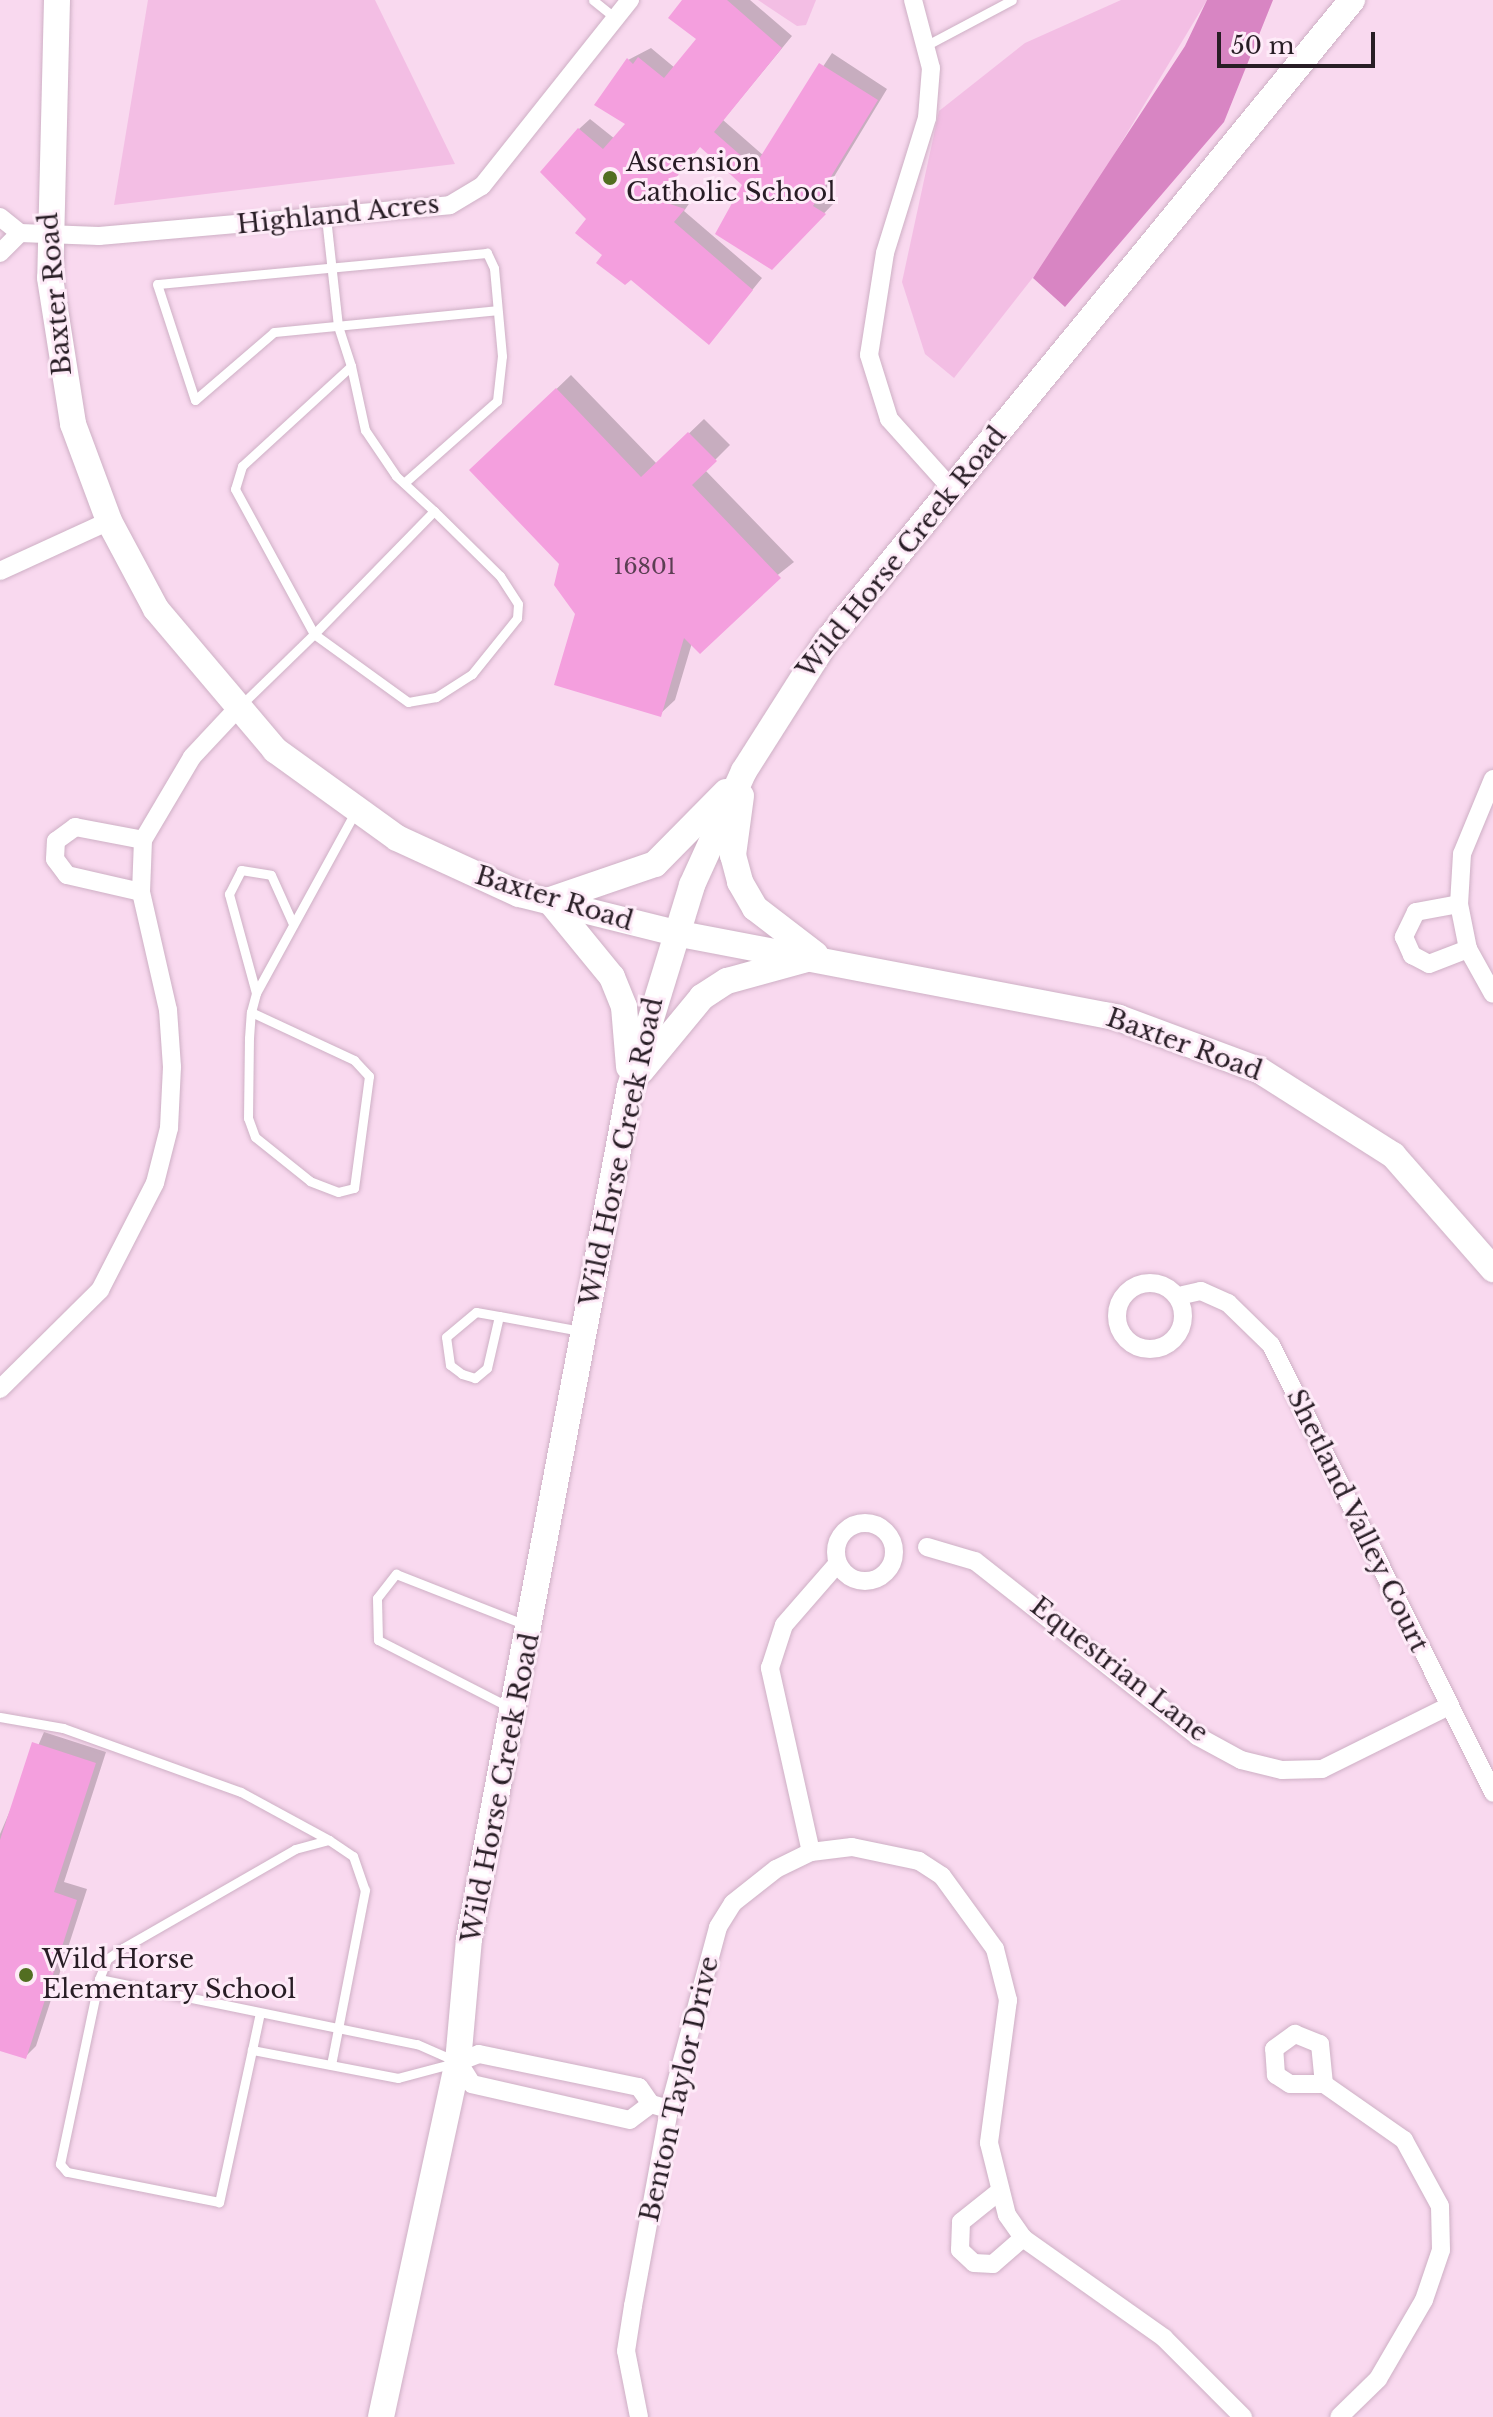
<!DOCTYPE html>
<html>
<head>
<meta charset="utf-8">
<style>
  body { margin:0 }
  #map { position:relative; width:1493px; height:2417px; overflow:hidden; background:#f9d9ef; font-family:"Libre Baskerville",serif }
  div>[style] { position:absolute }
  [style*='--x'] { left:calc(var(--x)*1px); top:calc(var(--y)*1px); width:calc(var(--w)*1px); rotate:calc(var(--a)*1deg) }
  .green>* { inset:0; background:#f3bee4 }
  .forest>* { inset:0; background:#d885c3 }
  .shadow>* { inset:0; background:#0003 }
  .building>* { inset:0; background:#f49fde }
  .roads { filter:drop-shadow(0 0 2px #ceb0c5) drop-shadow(0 0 2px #ceb0c5) }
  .service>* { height:9px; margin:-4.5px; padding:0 4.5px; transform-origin:4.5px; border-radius:4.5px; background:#fff }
  .minor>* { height:18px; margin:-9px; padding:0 9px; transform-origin:9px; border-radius:9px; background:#fff }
  .minor>.ring { margin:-9px; padding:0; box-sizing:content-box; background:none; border:18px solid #fff; border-radius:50% }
  .secondary>* { height:26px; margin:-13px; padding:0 13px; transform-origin:13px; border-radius:13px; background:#fff }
  .dots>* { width:22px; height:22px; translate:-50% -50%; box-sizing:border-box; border:4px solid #feebf8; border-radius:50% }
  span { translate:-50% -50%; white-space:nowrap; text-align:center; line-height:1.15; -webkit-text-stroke:6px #feebf8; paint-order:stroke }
  .number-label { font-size:22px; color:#5b3e53 }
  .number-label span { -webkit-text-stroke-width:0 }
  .poi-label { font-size:26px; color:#281d25 }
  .left { translate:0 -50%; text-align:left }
  .street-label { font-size:26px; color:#281d25 }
  .scale { position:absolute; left:1217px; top:32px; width:158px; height:36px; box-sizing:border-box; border:4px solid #281d25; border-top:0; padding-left:10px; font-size:24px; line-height:28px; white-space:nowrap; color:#281d25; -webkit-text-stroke:6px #feebf8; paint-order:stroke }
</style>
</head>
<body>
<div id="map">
  <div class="green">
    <div style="clip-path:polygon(148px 0,375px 0,455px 164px,114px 205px)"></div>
    <div style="clip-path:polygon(758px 0,816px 0,806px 25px,797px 26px)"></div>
    <div style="clip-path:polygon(1121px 0,1207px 0,1064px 238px,954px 378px,925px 354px,902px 282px,939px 111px,1025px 43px)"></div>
  </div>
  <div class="forest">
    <div style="clip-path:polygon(1207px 0,1273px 0,1224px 122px,1065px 307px,1033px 278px,1185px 46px)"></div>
  </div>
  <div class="shadow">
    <div style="clip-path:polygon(684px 0,750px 0,792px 36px,723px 120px,764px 156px,832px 53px,887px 89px,823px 195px,835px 202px,772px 267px,744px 184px,701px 145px,667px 189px,693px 198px,684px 211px,762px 278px,709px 343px,605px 254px,589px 219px,579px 129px,590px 119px,615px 139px,628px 124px,628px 60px,651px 48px,675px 68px,698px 39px)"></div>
    <div style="clip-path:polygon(571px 375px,657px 464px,704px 419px,730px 445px,705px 470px,794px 562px,692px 643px,675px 700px,660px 714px,577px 613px,561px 564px,472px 470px)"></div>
    <div style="clip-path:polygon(44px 1732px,106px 1752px,64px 1882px,87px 1889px,36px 2046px,25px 2057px,0 2049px,0 1834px)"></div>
  </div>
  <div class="building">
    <div style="clip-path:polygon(682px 0,727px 0,782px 48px,714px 132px,754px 167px,819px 63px,878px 100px,813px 206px,826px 214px,772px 270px,715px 234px,742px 185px,700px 147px,658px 200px,685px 209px,674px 222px,753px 290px,709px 345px,631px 280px,625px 285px,596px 263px,602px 255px,575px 233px,586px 219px,540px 172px,578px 128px,603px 149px,625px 124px,594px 105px,627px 58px,633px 64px,638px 57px,664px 78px,696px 39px,668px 18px)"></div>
    <div style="clip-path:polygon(556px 388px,641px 477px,688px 432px,717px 461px,692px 485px,781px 578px,700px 654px,684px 638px,661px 717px,554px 685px,575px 614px,554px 585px,559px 564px,469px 470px)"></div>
    <div style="clip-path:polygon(32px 1742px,96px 1763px,54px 1892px,77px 1900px,26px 2059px,0 2051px,0 1840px)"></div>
  </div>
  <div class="roads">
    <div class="service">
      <div style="--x:593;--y:0;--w:28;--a:39"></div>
      <div style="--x:927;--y:45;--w:96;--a:-27.9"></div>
      <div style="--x:351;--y:366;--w:66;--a:77.7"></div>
      <div style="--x:365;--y:430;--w:55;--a:56"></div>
      <div style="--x:396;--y:476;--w:52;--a:42.6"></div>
      <div style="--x:404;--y:483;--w:124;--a:-41.4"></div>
      <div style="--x:497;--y:401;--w:45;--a:-83.7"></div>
      <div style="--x:502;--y:356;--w:88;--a:-95.2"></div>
      <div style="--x:494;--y:268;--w:17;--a:-115"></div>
      <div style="--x:487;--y:253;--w:331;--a:174.6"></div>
      <div style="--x:157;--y:284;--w:122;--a:71.9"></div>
      <div style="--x:195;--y:400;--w:104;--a:-40.7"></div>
      <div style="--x:274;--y:332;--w:224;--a:-5.6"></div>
      <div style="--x:241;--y:705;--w:102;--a:-44.2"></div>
      <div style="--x:314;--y:634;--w:172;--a:-45.7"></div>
      <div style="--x:434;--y:511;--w:93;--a:44.6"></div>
      <div style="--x:500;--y:576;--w:33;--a:57"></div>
      <div style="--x:518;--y:604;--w:14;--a:94"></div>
      <div style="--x:517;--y:618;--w:72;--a:128.8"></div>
      <div style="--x:472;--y:674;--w:43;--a:147.4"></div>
      <div style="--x:436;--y:697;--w:28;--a:170"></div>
      <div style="--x:408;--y:702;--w:116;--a:-144.1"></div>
      <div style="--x:314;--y:634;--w:165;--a:-118.6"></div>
      <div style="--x:235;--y:489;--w:24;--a:-73"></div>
      <div style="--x:242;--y:466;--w:148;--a:-42.5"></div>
      <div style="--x:351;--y:366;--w:42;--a:-108"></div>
      <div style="--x:338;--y:326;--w:109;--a:-96.3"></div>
      <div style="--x:256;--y:993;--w:103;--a:-105.3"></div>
      <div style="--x:229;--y:894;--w:27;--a:-63"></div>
      <div style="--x:241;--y:870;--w:30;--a:9"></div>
      <div style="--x:271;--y:875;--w:54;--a:65.8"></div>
      <div style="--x:251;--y:1012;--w:114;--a:25"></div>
      <div style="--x:354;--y:1060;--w:22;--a:47"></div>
      <div style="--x:369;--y:1076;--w:113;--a:97.6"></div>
      <div style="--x:354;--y:1188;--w:16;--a:166"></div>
      <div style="--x:338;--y:1192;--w:30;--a:-159"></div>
      <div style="--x:310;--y:1181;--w:70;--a:-141.3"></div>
      <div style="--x:255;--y:1137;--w:20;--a:-110"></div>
      <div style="--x:248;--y:1118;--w:80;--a:-89.3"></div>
      <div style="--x:249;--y:1038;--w:26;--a:-86"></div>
      <div style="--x:251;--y:1012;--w:20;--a:-75"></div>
      <div style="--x:256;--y:993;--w:206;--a:-61.3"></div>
      <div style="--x:499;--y:1316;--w:53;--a:103"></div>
      <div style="--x:487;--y:1368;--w:16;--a:140"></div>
      <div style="--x:475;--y:1378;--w:14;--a:-163"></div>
      <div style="--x:462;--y:1374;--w:15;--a:-143"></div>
      <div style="--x:450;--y:1365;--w:28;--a:-98"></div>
      <div style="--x:446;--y:1337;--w:39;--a:-40"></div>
      <div style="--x:476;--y:1312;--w:23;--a:10"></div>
      <div style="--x:499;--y:1316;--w:83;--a:10.4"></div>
      <div style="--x:509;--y:1707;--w:147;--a:-152.9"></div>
      <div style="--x:378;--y:1640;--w:42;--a:-91.4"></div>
      <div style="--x:377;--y:1598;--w:31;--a:-52"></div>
      <div style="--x:396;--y:1574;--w:140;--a:21.4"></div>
      <div style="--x:0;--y:1717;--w:64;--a:9.9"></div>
      <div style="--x:63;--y:1728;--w:189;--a:19.8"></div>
      <div style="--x:241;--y:1792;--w:100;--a:28.6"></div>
      <div style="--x:99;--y:1979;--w:325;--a:11.6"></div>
      <div style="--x:417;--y:2044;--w:45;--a:23.7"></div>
      <div style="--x:458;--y:2062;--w:62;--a:165.1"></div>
      <div style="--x:398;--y:2078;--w:149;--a:-169.1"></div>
      <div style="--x:252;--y:2050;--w:156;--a:102.2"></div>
      <div style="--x:219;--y:2202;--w:155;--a:-168.8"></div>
      <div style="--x:67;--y:2172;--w:11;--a:-131"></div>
      <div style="--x:60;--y:2164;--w:189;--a:-78.1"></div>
      <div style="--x:99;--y:1979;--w:22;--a:-68"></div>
      <div style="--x:107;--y:1959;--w:19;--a:-35"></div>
      <div style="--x:123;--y:1948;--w:198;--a:-29.9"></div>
      <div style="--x:295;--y:1849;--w:35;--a:-15"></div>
      <div style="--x:329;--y:1840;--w:29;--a:34"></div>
      <div style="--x:353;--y:1856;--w:36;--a:71"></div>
      <div style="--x:365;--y:1890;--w:178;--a:101"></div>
      <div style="--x:252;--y:2050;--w:38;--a:-78"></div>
    </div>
    <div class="minor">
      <div style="--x:913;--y:0;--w:70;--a:75.2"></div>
      <div style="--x:931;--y:68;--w:50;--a:94.6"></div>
      <div style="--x:927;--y:118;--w:141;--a:107.3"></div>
      <div style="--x:885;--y:253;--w:103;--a:98.9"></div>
      <div style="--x:869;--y:355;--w:67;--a:72.6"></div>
      <div style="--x:889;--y:419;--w:93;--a:48.1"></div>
      <div style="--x:0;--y:217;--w:26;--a:39"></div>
      <div style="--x:0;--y:253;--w:28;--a:-45"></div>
      <div style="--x:20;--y:233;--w:79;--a:2.2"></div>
      <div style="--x:99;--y:236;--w:352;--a:-5"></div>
      <div style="--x:450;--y:205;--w:37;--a:-31"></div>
      <div style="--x:482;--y:186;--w:238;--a:-51.5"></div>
      <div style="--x:0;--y:571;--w:120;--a:-24.6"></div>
      <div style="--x:1493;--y:779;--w:81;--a:112.5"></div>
      <div style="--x:1462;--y:854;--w:50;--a:93.4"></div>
      <div style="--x:1459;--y:904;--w:46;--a:78.7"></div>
      <div style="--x:1468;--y:949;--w:51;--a:60.9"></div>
      <div style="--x:141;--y:892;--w:76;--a:-167.1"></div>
      <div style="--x:67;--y:875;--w:20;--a:-127"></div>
      <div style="--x:55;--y:859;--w:18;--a:-87"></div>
      <div style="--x:56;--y:841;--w:24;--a:-36"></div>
      <div style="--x:75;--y:827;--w:69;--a:10.8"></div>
      <div style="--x:1459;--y:904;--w:44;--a:169.5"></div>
      <div style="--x:1416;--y:912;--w:28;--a:116"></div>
      <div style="--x:1404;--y:937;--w:20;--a:66"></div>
      <div style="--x:1412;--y:955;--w:19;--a:28"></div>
      <div style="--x:1429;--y:964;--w:42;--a:-21"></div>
      <div class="ring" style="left:1117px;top:1283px;width:48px;height:48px"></div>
      <div style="--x:1183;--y:1295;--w:18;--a:-13"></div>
      <div style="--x:1201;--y:1291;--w:30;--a:24"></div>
      <div style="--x:1228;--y:1303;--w:60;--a:44.3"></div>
      <div style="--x:1271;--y:1345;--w:500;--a:63.6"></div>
      <div style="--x:0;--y:1389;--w:141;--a:-44.7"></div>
      <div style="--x:100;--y:1290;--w:120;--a:-62.8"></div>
      <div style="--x:155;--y:1183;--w:57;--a:-75.7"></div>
      <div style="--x:169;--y:1128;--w:61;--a:-87.2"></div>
      <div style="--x:172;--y:1067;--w:57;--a:-94"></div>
      <div style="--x:168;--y:1010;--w:121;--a:-102.9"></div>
      <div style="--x:141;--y:892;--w:52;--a:-87.8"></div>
      <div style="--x:143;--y:840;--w:96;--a:-59.4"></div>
      <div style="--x:192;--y:757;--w:64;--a:-46.9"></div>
      <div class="ring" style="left:836px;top:1523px;width:40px;height:40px"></div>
      <div style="--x:927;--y:1547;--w:50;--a:16.3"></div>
      <div style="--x:975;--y:1561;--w:283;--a:38.2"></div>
      <div style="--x:1197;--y:1736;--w:50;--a:28.6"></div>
      <div style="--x:1241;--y:1760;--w:42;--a:13.7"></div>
      <div style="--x:1282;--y:1770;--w:40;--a:-1.4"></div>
      <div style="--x:1322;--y:1769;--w:140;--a:-26.4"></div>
      <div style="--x:811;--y:1852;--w:189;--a:-102.6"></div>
      <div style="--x:770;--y:1668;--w:45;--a:-72"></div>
      <div style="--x:784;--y:1625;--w:82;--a:-48.9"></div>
      <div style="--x:1295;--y:2034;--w:27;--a:22"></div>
      <div style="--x:1320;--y:2044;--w:40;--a:84.3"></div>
      <div style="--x:1324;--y:2084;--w:34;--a:180"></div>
      <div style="--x:1290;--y:2084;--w:17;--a:-147"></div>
      <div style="--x:1276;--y:2075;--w:26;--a:-94"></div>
      <div style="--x:1274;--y:2049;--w:26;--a:-36"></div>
      <div style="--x:1324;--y:2084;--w:98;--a:35"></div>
      <div style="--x:1404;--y:2140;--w:75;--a:61.4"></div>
      <div style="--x:1440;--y:2206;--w:44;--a:88.7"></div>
      <div style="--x:1441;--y:2250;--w:53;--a:108.8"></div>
      <div style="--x:1424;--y:2300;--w:91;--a:120.2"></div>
      <div style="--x:1378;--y:2379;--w:54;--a:135.7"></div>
      <div style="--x:651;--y:2104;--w:26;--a:143"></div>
      <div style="--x:630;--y:2120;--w:162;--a:-167.2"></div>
      <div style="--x:472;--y:2084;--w:26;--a:-122"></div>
      <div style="--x:458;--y:2062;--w:22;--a:-21"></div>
      <div style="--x:479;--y:2054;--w:163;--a:11.7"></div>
      <div style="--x:639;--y:2087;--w:21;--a:55"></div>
      <div style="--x:651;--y:2104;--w:19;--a:16"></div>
      <div style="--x:996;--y:2194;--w:45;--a:141.3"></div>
      <div style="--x:961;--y:2222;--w:28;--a:92"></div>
      <div style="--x:960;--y:2250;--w:19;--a:43"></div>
      <div style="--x:974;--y:2263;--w:19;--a:3"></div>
      <div style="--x:993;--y:2264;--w:40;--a:-41"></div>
      <div style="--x:639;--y:2417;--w:67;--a:-101.1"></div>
      <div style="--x:626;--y:2351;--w:46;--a:-81.2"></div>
      <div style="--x:633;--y:2306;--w:200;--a:-79.6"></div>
      <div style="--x:669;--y:2109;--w:188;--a:-74.9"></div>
      <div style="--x:718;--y:1927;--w:28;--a:-58"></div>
      <div style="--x:733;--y:1903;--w:55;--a:-38.3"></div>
      <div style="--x:776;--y:1869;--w:39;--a:-26"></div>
      <div style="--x:811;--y:1852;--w:41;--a:-7"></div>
      <div style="--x:852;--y:1847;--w:68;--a:11.8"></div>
      <div style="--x:919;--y:1861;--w:27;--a:33"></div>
      <div style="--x:942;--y:1876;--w:90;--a:54"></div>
      <div style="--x:995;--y:1949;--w:53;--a:75.7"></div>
      <div style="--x:1008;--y:2000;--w:144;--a:97.6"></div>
      <div style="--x:989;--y:2143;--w:74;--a:76"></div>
      <div style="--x:1007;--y:2215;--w:28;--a:55"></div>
      <div style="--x:1023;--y:2238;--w:173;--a:35.3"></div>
      <div style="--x:1164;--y:2338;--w:112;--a:45"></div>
    </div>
    <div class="secondary">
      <div style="--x:57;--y:0;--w:278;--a:91.4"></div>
      <div style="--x:50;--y:278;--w:148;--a:81"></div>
      <div style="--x:73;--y:424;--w:103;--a:69.6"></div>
      <div style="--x:109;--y:521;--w:100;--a:61.9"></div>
      <div style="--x:156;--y:609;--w:185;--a:49.8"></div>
      <div style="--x:275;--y:750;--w:150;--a:35.8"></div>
      <div style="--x:397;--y:838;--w:134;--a:24.7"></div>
      <div style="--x:519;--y:894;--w:161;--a:14"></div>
      <div style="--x:675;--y:933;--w:452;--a:10.8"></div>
      <div style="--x:1119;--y:1018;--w:149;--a:20.4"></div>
      <div style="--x:1259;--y:1070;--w:159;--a:32.4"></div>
      <div style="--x:1393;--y:1155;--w:152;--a:48.7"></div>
      <div style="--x:741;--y:796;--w:60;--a:97.7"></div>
      <div style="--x:733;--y:855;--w:28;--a:75"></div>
      <div style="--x:740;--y:882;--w:30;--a:60"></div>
      <div style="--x:755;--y:908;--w:76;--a:37.5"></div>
      <div style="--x:549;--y:900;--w:99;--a:50.7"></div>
      <div style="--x:612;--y:977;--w:32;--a:68"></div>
      <div style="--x:624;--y:1007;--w:60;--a:85.2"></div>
      <div style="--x:550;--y:900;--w:111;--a:-18.9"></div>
      <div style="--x:655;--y:864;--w:101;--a:-45.4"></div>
      <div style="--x:641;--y:1071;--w:96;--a:-50.5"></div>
      <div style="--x:702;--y:997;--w:30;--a:-33"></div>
      <div style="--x:727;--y:981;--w:83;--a:-15.4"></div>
      <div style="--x:381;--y:2417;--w:363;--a:-77.8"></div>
      <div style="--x:458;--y:2062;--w:123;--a:-84.9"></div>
      <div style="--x:469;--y:1939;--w:867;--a:-79.3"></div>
      <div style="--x:630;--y:1087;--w:211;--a:-72.9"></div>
      <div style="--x:692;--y:885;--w:125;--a:-65.5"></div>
      <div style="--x:744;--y:771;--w:153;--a:-57.6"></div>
      <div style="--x:826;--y:642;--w:830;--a:-50.67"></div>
    </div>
  </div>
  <div class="dots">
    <div style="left:610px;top:178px;background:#526e21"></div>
    <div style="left:26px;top:1975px;background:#526e21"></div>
  </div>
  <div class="number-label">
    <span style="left:645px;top:567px">16801</span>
  </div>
  <div class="poi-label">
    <span class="left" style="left:626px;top:178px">Ascension<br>Catholic School</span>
    <span class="left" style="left:42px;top:1975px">Wild Horse<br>Elementary School</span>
  </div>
  <div class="street-label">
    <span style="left:338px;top:215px;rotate:-6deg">Highland Acres</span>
    <span style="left:56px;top:294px;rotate:-95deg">Baxter Road</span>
    <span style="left:902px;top:553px;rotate:-51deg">Wild Horse Creek Road</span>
    <span style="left:554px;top:899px;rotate:17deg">Baxter Road</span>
    <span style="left:1184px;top:1045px;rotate:20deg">Baxter Road</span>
    <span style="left:622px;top:1152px;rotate:-78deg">Wild Horse Creek Road</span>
    <span style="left:1357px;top:1521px;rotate:64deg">Shetland Valley Court</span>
    <span style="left:1119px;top:1670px;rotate:38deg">Equestrian Lane</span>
    <span style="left:501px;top:1788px;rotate:-79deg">Wild Horse Creek Road</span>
    <span style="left:680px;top:2089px;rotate:-77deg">Benton Taylor Drive</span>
  </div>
  <div class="scale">50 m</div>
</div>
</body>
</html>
